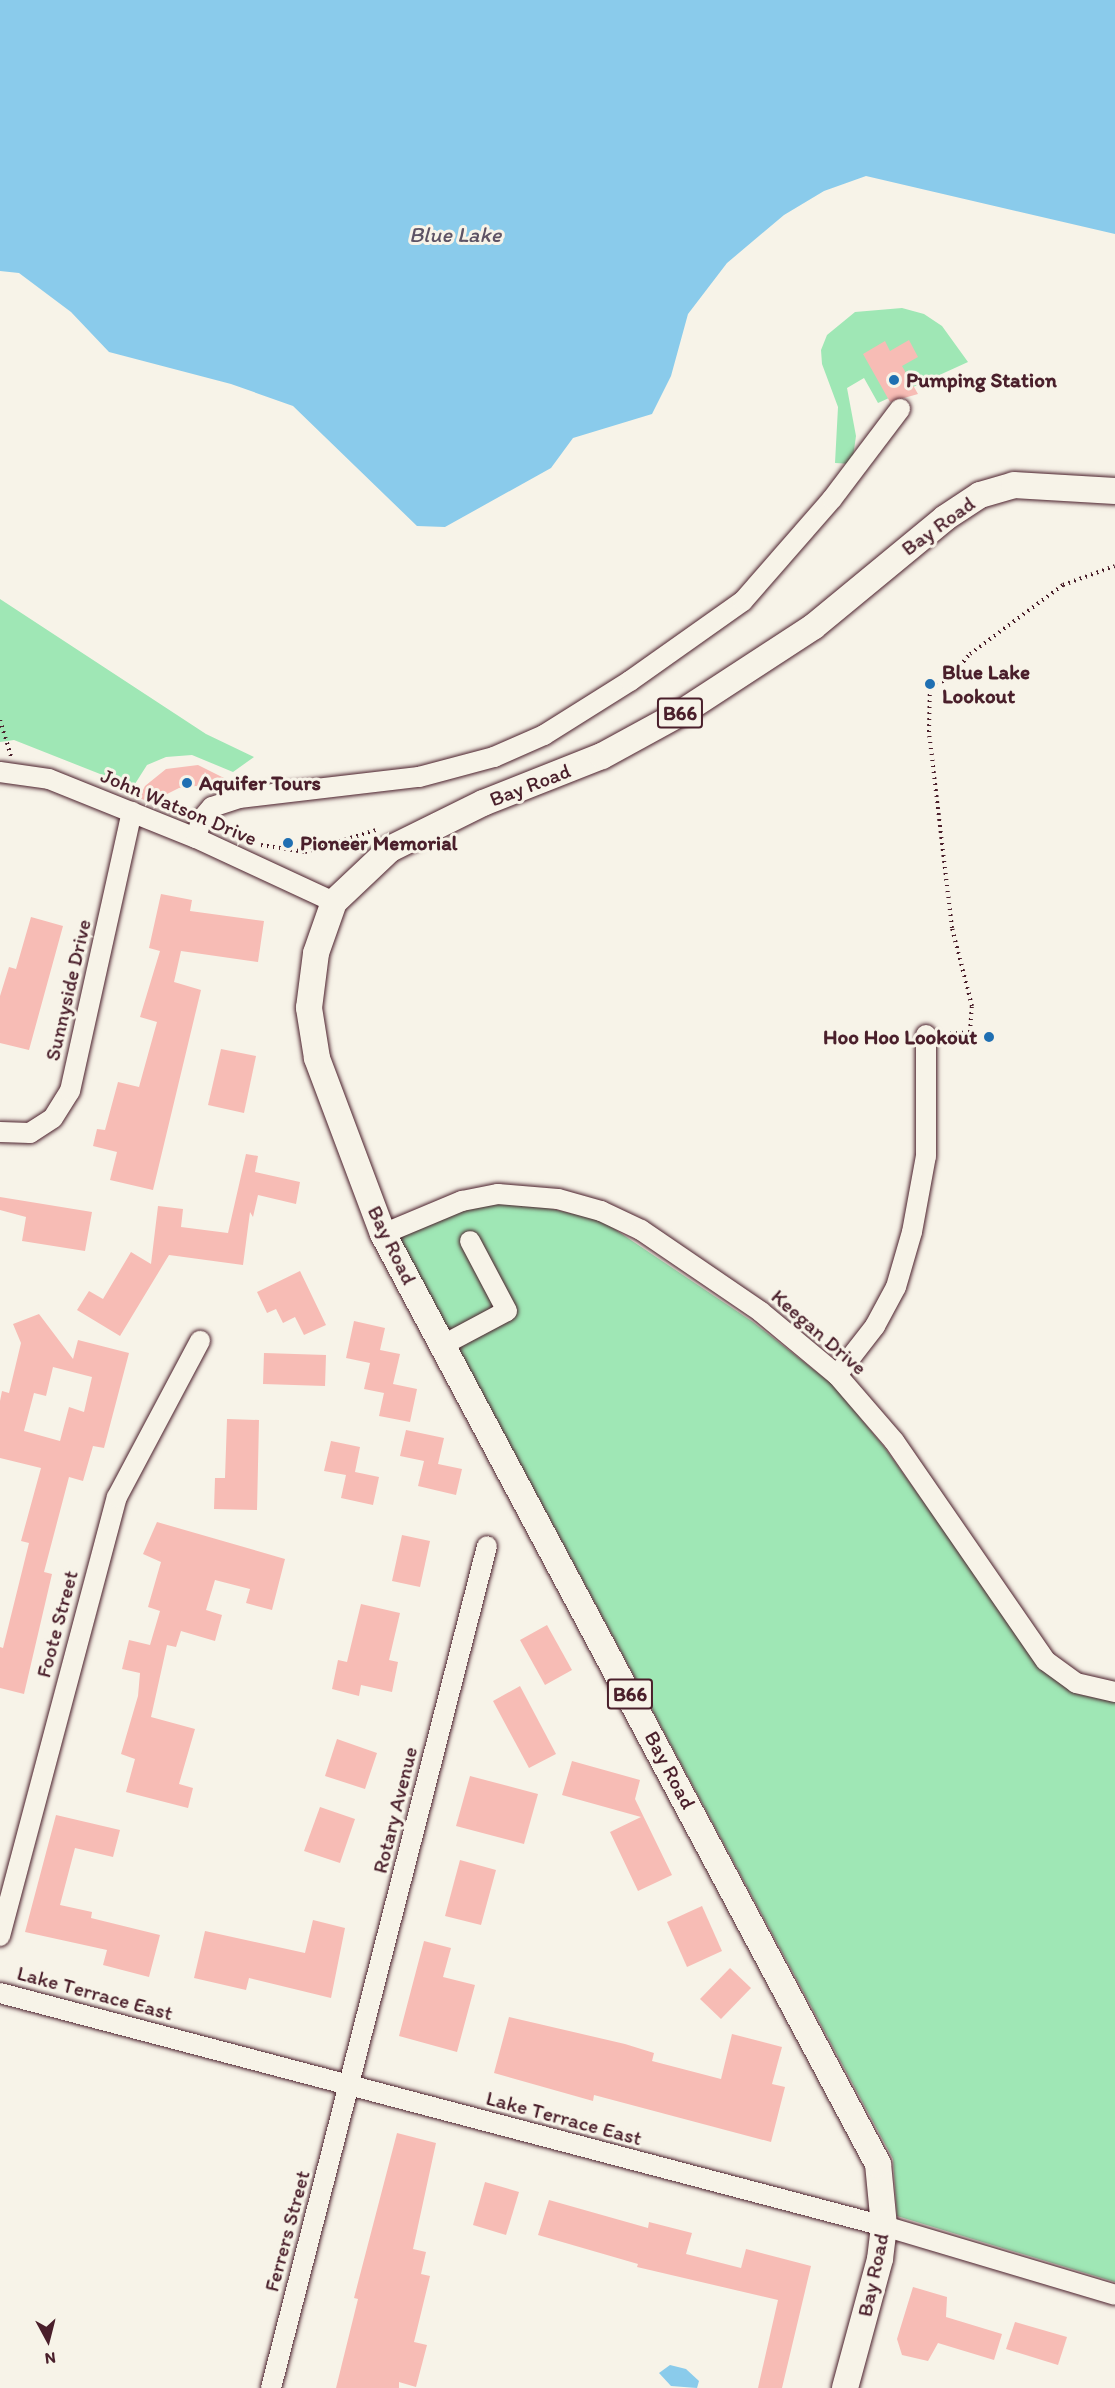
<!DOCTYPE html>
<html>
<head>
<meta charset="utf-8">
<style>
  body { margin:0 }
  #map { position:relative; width:1115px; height:2388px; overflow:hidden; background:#f7f3e8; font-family:Itim,sans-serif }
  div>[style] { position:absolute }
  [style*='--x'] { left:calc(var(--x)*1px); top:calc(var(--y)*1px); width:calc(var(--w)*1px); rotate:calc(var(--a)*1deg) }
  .green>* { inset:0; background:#9fe7b5 }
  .water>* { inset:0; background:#8acbeb }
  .building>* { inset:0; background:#f7bcb5 }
  .path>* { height:4px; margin-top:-2px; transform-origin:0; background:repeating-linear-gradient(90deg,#4a1f2b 0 1.5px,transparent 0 6px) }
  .roads { filter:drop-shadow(0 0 2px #4a1f2b) drop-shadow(0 0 2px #4a1f2b) }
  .minor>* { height:20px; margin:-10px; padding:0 10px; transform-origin:10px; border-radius:10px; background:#f7f3e8 }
  .major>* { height:26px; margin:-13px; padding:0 13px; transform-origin:13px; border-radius:13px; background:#f7f3e8 }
  .dots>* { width:16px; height:16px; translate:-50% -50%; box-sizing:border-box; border:3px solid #f7f3e8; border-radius:50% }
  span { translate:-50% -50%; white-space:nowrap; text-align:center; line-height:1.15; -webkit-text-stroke:6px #f7f3e8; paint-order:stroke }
  .shield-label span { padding:2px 4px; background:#f7f3e8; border:2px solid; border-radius:4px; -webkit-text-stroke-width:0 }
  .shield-label { font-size:20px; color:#4a1f2b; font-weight:700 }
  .poi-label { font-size:21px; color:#4a1f2b; font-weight:700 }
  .left { translate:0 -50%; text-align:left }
  .right { translate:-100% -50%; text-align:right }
  .street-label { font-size:21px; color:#4a1f2b }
  .water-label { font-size:22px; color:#5d5365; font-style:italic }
  .north { position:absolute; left:18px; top:2310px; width:60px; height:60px; -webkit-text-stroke:4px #f7f3e8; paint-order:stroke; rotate:173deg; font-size:16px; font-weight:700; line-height:24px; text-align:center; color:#4a1f2b }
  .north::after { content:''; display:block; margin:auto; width:21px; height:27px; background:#4a1f2b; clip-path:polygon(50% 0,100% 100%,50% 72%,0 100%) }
</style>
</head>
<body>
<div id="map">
  <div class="green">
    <div style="clip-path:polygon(902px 308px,924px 314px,942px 326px,968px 362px,878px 403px,864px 378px,847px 388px,856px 436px,852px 464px,835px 463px,838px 407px,822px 364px,821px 350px,827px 335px,855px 312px)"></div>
    <div style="clip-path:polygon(0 599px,206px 734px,254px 757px,233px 772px,192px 755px,166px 757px,147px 765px,133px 787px,14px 740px,0 742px)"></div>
    <div style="clip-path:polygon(517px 1201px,601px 1220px,753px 1322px,833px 1385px,885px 1448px,1043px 1669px,1077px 1694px,1115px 1702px,1115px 2282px,897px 2216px,893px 2159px,399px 1237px,463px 1208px)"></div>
  </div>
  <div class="water">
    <div style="clip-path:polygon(0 0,1115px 0,1115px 234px,866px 176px,824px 191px,784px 215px,727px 263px,688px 314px,671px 376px,652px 414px,573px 438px,551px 468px,445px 527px,417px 526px,293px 406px,231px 384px,109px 352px,71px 312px,19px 273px,0 271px)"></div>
    <div style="clip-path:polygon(670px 2365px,686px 2369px,699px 2381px,697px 2388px,671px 2386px,659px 2373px)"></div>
  </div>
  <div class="building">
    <div style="clip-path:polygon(909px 340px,918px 357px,902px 366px,918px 394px,890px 402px,863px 354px,885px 341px,890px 351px)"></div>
    <div style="clip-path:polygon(198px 765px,228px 780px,220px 792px,196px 786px,179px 788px,167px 794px,160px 806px,139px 798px,145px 786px,166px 769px)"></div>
    <div style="clip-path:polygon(161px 894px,192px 900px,190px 911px,264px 921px,258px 962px,181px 951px,174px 982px,201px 990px,153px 1190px,110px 1180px,117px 1152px,93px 1146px,97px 1129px,105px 1130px,118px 1082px,139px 1087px,157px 1022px,140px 1017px,160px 951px,149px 948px)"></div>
    <div style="clip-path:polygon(31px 917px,63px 926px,29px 1050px,0 1043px,0 996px,9px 967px,16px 969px)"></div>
    <div style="clip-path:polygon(221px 1049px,256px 1056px,244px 1113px,208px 1105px)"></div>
    <div style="clip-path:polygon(246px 1154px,258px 1156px,255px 1172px,300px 1182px,296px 1204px,258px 1195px,253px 1217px,250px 1212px,243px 1265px,169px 1255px,120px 1336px,77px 1310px,89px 1291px,103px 1299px,131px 1252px,151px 1264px,158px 1206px,183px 1209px,181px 1227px,228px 1233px)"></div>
    <div style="clip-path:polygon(0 1197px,92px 1212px,85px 1251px,22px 1241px,26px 1217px,0 1210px)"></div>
    <div style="clip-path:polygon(300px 1271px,326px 1325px,304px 1335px,295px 1317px,283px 1323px,276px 1309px,267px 1313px,257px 1292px)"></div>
    <div style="clip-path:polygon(evenodd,39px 1314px,73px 1359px,78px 1340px,129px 1353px,104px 1448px,93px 1446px,83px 1481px,69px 1477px,44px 1572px,52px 1574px,24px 1694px,0 1688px,0 1647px,3px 1648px,29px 1543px,21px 1541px,41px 1468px,0 1458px,0 1401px,2px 1391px,9px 1393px,21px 1343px,13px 1324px,39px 1314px,53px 1367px,92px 1377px,84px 1412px,69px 1407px,60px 1441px,24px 1431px,34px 1393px,46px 1396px,53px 1367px)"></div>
    <div style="clip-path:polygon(354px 1321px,385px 1328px,380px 1350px,400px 1354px,393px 1384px,417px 1389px,410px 1422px,379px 1416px,384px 1393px,364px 1389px,370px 1363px,346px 1358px)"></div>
    <div style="clip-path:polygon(264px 1353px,326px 1355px,325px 1386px,263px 1384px)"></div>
    <div style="clip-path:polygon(227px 1419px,259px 1420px,257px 1510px,214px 1509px,215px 1478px,225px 1478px)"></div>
    <div style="clip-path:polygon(406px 1430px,444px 1438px,438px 1464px,462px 1469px,456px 1495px,418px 1486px,424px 1461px,400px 1456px)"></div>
    <div style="clip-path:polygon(331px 1441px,360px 1447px,355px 1472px,379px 1477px,373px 1505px,341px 1498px,346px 1475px,324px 1471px)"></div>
    <div style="clip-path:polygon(157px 1522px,285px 1559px,272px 1610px,246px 1603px,250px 1589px,215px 1580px,206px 1610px,222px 1615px,215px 1641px,181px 1631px,176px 1647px,167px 1645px,151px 1717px,195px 1729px,179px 1784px,193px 1788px,188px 1808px,126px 1792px,135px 1759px,121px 1754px,138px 1696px,140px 1673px,122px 1669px,129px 1640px,150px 1645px,160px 1611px,148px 1607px,161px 1562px,143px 1554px)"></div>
    <div style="clip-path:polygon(402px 1535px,430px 1541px,420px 1587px,392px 1581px)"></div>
    <div style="clip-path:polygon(361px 1604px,400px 1613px,389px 1660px,398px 1662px,392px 1692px,361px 1685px,359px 1696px,332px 1689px,338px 1660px,347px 1662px)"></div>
    <div style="clip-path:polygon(547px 1625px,572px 1670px,545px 1685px,520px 1640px)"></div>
    <div style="clip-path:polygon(520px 1686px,556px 1754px,529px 1768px,493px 1701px)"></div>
    <div style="clip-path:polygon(337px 1739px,377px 1753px,365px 1789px,325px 1776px)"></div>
    <div style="clip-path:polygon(572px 1761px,640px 1780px,635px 1799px,672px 1875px,638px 1891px,610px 1832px,641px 1817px,562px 1795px)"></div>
    <div style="clip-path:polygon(470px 1776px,538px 1794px,524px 1844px,456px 1826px)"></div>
    <div style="clip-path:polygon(320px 1807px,355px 1819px,340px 1863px,304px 1851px)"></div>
    <div style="clip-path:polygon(56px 1815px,120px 1830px,113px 1857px,75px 1848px,60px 1905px,92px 1912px,91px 1918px,160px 1935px,149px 1977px,103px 1965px,107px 1950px,25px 1932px)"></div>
    <div style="clip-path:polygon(460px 1860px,496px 1870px,481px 1925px,445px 1916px)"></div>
    <div style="clip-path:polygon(702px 1906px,722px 1951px,687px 1967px,667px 1922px)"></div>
    <div style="clip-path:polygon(313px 1920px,345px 1928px,331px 1998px,249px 1978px,246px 1990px,194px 1978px,205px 1931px,305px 1953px)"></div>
    <div style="clip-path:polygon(424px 1941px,451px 1948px,443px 1977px,475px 1985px,457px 2052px,399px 2036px)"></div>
    <div style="clip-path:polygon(730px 1968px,751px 1988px,721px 2019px,700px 1999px)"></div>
    <div style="clip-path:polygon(509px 2017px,625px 2044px,654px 2053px,652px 2061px,721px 2079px,732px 2034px,782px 2047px,772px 2084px,785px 2087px,771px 2142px,594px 2095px,593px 2101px,494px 2073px)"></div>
    <div style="clip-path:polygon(397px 2133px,436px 2143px,413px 2249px,426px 2252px,421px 2274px,430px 2276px,414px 2342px,427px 2345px,416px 2387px,399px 2382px,399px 2388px,336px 2388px,358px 2299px,354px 2298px)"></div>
    <div style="clip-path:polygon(485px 2182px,519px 2192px,506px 2235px,473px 2225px)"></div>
    <div style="clip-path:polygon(549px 2200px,648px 2228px,649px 2222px,692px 2233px,686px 2254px,741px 2268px,746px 2249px,811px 2266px,782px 2388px,758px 2388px,778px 2300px,637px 2267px,638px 2264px,538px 2235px)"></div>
    <div style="clip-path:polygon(913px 2287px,947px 2297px,946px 2317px,1002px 2334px,994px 2360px,938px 2343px,928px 2361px,902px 2355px,897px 2339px)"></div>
    <div style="clip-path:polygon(1015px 2322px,1067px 2337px,1058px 2365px,1006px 2349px)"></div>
  </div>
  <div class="path">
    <div style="--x:0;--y:720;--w:39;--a:73"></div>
    <div style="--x:261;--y:845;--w:45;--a:9"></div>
    <div style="--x:305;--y:852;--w:74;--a:-17.2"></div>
    <div style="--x:944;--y:1034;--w:26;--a:-4"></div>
    <div style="--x:970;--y:1032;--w:26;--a:-86"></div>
    <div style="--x:972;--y:1006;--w:81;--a:-104.4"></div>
    <div style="--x:952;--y:928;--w:197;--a:-96.7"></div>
    <div style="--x:929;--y:732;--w:48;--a:-88.8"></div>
    <div style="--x:930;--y:684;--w:18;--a:-13"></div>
    <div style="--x:948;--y:680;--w:34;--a:-50"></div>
    <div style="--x:970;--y:654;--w:116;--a:-36.6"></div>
    <div style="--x:1063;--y:585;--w:55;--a:-20.1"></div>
  </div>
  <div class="roads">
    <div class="minor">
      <div style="--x:0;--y:772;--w:49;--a:8.1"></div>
      <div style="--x:49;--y:779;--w:158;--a:21.9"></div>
      <div style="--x:196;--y:838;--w:152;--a:24.9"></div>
      <div style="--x:196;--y:838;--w:19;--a:-74"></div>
      <div style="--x:201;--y:820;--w:17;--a:-50"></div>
      <div style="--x:212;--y:807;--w:28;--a:-18"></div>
      <div style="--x:239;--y:798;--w:181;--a:-6.7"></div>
      <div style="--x:419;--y:777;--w:78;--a:-14.9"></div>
      <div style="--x:494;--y:757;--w:55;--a:-23.7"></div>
      <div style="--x:544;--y:735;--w:102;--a:-32.1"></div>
      <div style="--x:630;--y:681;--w:138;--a:-35.3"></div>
      <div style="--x:743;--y:601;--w:135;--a:-48.9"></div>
      <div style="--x:832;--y:499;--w:113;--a:-52.9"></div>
      <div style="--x:0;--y:1132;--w:30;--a:2"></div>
      <div style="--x:30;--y:1133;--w:27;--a:-33"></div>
      <div style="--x:53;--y:1118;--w:32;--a:-58"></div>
      <div style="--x:70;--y:1091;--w:286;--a:-77.5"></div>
      <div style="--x:383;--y:1234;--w:86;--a:-22.7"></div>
      <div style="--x:462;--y:1201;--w:37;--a:-11"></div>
      <div style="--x:498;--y:1194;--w:60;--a:4.8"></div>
      <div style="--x:558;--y:1199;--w:45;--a:15.6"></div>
      <div style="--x:601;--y:1211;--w:44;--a:25.4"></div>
      <div style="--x:641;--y:1230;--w:145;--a:34.3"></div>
      <div style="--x:761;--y:1312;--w:99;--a:39.7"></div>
      <div style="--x:837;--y:1375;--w:87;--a:49.2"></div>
      <div style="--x:894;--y:1441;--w:267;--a:55.4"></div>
      <div style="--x:1046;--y:1661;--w:37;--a:36"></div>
      <div style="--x:1076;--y:1683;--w:40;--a:13"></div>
      <div style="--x:443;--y:1345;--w:72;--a:-28"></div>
      <div style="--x:507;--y:1311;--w:79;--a:-117.9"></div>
      <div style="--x:837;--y:1375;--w:62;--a:-52.2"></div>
      <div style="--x:875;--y:1326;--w:44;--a:-61.7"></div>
      <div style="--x:896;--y:1287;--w:57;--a:-73.8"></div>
      <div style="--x:912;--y:1232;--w:77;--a:-79.6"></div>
      <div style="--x:926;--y:1156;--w:121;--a:-90"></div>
      <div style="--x:0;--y:1936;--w:454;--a:-75.1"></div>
      <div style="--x:117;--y:1497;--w:177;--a:-62"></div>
      <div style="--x:0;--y:1993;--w:914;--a:14.77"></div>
      <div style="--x:884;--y:2226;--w:241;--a:16.6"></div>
      <div style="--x:271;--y:2388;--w:869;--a:-75.61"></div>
    </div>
    <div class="major">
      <div style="--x:845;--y:2388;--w:134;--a:-74.8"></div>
      <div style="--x:880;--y:2259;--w:33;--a:-83"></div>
      <div style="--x:884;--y:2226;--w:62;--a:-95.5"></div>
      <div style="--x:878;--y:2164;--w:1054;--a:-118.02"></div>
      <div style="--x:383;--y:1234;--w:188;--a:-110.6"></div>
      <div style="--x:317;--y:1058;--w:51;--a:-99.1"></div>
      <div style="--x:309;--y:1008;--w:55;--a:-82.7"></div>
      <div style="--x:316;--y:953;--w:54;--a:-70.6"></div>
      <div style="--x:334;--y:902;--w:77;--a:-43.4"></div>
      <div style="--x:390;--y:849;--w:104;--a:-26.3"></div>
      <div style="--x:483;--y:803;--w:128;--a:-21.6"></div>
      <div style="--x:602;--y:756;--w:90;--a:-28.6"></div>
      <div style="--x:681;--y:713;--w:158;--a:-33.1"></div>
      <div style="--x:813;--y:627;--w:171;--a:-39.5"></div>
      <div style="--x:945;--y:518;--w:42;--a:-33.3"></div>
      <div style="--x:980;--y:495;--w:35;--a:-16"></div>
      <div style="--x:1014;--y:485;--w:101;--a:3.4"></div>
    </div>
  </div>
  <div class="dots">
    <div style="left:894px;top:380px;background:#1f6fb2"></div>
    <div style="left:930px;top:684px;background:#1f6fb2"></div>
    <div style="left:187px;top:783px;background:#1f6fb2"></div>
    <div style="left:288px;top:843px;background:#1f6fb2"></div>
    <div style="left:989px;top:1037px;background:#1f6fb2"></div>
  </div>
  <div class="shield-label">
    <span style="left:680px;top:713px">B66</span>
    <span style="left:630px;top:1694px">B66</span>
  </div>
  <div class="poi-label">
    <span class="left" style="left:906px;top:380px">Pumping Station</span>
    <span class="left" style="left:942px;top:684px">Blue Lake<br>Lookout</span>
    <span class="left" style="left:199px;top:783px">Aquifer Tours</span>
    <span class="left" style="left:300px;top:843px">Pioneer Memorial</span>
    <span class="right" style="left:977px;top:1037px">Hoo Hoo Lookout</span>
  </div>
  <div class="street-label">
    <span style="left:938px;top:526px;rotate:-36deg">Bay Road</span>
    <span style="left:530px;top:785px;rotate:-21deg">Bay Road</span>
    <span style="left:179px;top:807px;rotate:23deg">John Watson Drive</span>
    <span style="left:68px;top:990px;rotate:-77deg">Sunnyside Drive</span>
    <span style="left:392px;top:1245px;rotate:64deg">Bay Road</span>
    <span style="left:819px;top:1332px;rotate:41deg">Keegan Drive</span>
    <span style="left:57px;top:1624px;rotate:-75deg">Foote Street</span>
    <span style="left:670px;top:1770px;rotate:62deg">Bay Road</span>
    <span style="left:395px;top:1810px;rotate:-76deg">Rotary Avenue</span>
    <span style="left:95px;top:1993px;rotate:15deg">Lake Terrace East</span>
    <span style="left:564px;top:2118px;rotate:15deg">Lake Terrace East</span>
    <span style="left:287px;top:2231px;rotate:-75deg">Ferrers Street</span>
    <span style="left:873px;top:2275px;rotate:-78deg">Bay Road</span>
  </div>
  <div class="water-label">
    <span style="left:455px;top:235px">Blue Lake</span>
  </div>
  <div class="north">N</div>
</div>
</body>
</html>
